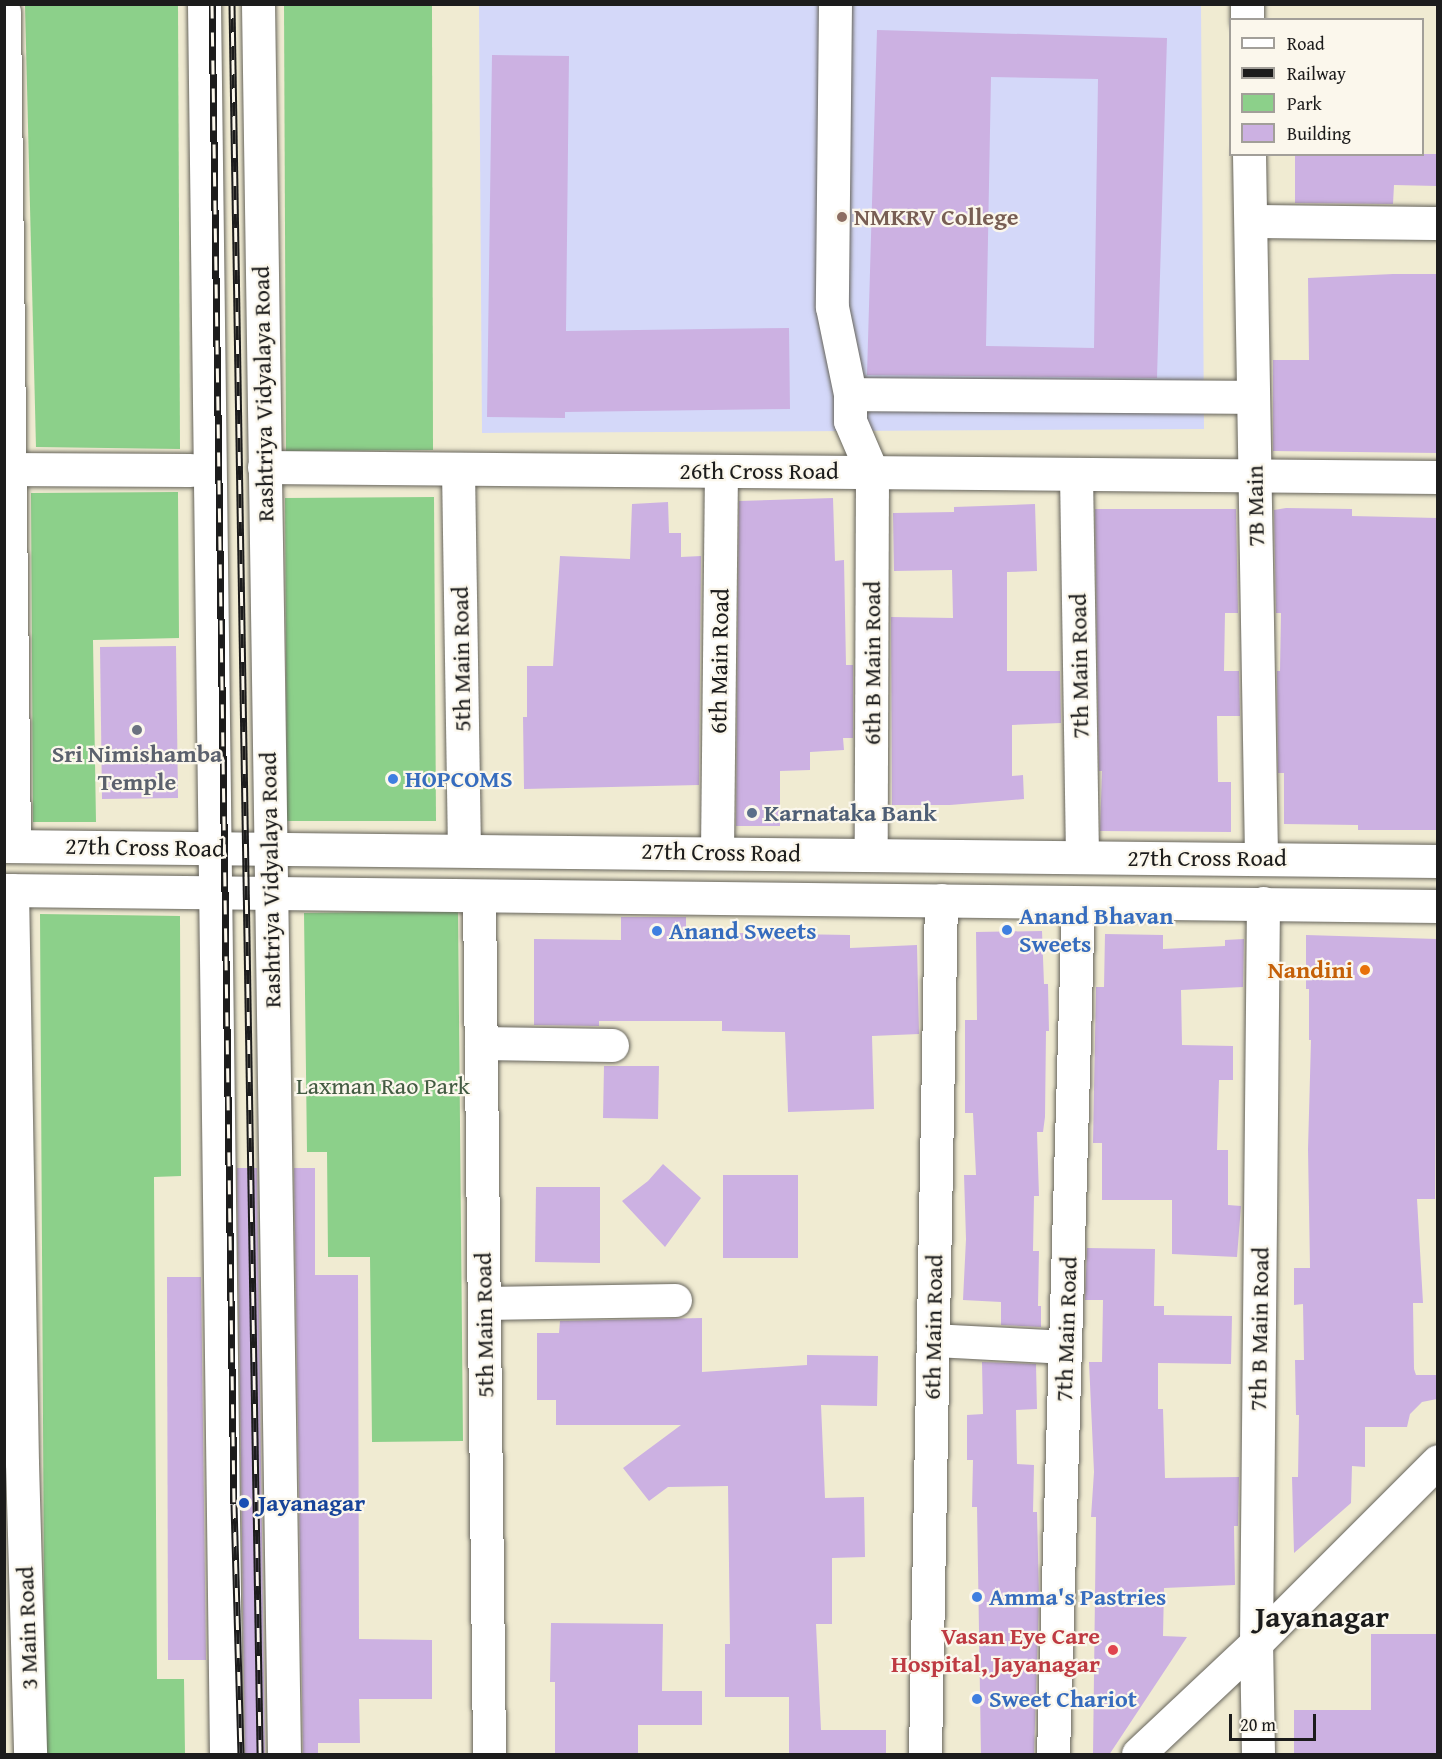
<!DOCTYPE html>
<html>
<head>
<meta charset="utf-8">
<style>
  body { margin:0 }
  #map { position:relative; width:1442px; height:1759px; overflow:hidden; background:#f0ebd2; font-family:"Gentium Book Plus",serif }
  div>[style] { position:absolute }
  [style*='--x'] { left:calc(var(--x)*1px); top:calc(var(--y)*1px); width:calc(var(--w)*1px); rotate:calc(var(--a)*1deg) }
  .built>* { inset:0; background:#d4d8f9 }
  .green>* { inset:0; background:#8cd08a }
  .building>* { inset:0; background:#ccb1e2 }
  .roads { filter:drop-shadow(0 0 2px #66645c) drop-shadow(0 0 2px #66645c) }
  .minor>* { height:33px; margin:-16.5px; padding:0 16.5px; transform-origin:16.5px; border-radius:16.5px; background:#fff }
  .major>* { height:33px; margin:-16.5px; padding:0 16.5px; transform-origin:16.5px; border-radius:16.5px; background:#fff }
  .rail>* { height:7px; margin-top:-3.5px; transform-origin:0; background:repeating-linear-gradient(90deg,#fbf7ec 0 14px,#1c1c1c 0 28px); box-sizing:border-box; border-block:2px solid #1c1c1c }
  .dots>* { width:16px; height:16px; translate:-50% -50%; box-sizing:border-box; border:3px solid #fbf7ec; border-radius:50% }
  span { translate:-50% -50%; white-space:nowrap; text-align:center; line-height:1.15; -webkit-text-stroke:4.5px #fbf7ec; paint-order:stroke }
  .education-label { font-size:24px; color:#785e54; font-weight:700 }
  .left { translate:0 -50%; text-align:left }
  .street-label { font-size:24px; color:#1c1c1c }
  .worship-label { font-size:24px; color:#5b616d; font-weight:700 }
  .shop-label { font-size:24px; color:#366cbe; font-weight:700 }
  .service-label { font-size:24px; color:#4e5e75; font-weight:700 }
  .food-label { font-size:24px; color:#c56008; font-weight:700 }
  .right { translate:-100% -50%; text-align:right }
  .park-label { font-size:24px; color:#435b42 }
  .transit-label { font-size:24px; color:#164399; font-weight:700 }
  .health-label { font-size:24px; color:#be3a42; font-weight:700 }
  .district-label { font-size:30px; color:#1c1c1c; font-weight:700 }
  .frame { position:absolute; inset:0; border:6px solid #1c1c1c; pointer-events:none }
  .legend { position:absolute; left:1229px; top:18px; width:195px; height:138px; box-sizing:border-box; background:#fbf7ec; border:2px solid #a29f99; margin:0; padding:8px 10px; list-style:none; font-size:18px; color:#1c1c1c }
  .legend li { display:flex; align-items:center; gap:12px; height:30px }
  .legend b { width:30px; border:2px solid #a29f99 }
  .scale { position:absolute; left:1229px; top:1714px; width:87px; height:27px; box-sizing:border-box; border:3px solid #1c1c1c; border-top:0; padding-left:8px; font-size:18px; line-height:21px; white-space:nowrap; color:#1c1c1c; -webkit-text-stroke:4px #fbf7ec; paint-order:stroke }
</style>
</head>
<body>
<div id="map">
  <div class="built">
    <div style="clip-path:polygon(479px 5px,1201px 5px,1204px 429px,482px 433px)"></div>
  </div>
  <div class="green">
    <div style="clip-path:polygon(25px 5px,178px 5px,180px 449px,36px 447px)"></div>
    <div style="clip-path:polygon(284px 5px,432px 5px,433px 450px,286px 451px)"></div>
    <div style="clip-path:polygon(178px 492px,179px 638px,93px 640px,96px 822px,33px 822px,31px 493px)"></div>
    <div style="clip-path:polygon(434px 497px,436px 821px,287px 821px,285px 498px)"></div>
    <div style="clip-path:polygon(458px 911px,463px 1441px,372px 1442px,370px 1257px,328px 1257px,327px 1152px,307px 1152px,304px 913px)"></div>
    <div style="clip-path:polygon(40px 914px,180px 916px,181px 1176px,154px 1177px,157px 1679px,184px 1679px,185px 1754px,45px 1754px)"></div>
  </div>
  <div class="building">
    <div style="clip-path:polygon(evenodd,877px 30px,1167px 38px,1157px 378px,867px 375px,877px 30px,991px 77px,1098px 79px,1094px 348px,986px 346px,991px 77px)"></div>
    <div style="clip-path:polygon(492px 55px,569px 56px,566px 331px,789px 328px,790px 409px,565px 412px,565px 418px,487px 417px)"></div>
    <div style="clip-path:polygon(1295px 154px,1437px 154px,1437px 186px,1394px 185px,1393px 204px,1295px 203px)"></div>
    <div style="clip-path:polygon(1393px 274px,1437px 274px,1437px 453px,1273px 451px,1273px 360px,1309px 360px,1308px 278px)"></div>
    <div style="clip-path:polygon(833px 498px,835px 561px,844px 560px,846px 665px,853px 665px,853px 738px,843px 738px,844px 750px,810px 752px,810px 770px,780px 771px,780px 826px,736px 826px,739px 501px)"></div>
    <div style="clip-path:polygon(668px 502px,669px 533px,681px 533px,681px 557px,701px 556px,699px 785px,524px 789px,523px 717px,527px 717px,527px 666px,553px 666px,560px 556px,630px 559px,632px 504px)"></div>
    <div style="clip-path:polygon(1035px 504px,1037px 571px,1007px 572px,1007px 671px,1060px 671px,1061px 723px,1012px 725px,1012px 776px,1023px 775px,1024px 799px,950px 805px,892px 805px,891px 617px,953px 618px,952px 570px,894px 571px,893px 513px,954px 512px,954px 507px)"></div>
    <div style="clip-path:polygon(1286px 508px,1352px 509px,1352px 516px,1437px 518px,1437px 830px,1358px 830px,1358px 825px,1284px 824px,1284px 773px,1278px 773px,1277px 671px,1280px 671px,1281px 613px,1276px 613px,1274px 510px)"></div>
    <div style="clip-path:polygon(1095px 509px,1236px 509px,1238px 613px,1225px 613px,1224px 671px,1239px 671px,1240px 716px,1217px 716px,1218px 782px,1231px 782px,1231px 832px,1100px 831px,1102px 771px,1099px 771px)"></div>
    <div style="clip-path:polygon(176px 646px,178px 798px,102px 799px,100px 647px)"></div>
    <div style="clip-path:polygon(621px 917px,686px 917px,686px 932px,850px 935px,850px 948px,917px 945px,919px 1034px,872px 1036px,874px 1109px,788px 1112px,785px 1032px,722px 1031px,722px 1021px,599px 1021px,599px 1026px,534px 1025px,534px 939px,621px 940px)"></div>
    <div style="clip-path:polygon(1042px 931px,1044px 984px,1048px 984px,1049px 1031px,1046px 1031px,1045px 1117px,1043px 1132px,1037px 1132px,1039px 1196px,1034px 1196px,1033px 1251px,1039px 1251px,1038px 1306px,1041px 1306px,1041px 1327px,1001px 1325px,1001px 1302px,963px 1300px,966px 1239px,964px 1175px,976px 1175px,973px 1113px,965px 1113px,965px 1020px,977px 1020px,976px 932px)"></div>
    <div style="clip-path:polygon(1105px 934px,1163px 935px,1163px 949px,1225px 946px,1225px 940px,1244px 939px,1243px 987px,1181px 990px,1182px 1045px,1233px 1046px,1233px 1080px,1219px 1080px,1217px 1150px,1228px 1150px,1228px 1205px,1241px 1206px,1237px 1257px,1172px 1254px,1172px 1200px,1102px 1200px,1102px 1143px,1093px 1143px,1096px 987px,1104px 987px)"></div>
    <div style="clip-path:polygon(1306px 935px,1437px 939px,1435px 1199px,1417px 1199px,1423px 1303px,1413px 1303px,1414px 1369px,1416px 1375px,1437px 1375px,1437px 1399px,1422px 1402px,1410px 1414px,1407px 1427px,1365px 1427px,1365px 1467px,1352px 1466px,1351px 1503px,1294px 1553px,1292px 1477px,1298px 1477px,1299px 1415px,1296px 1415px,1295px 1360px,1304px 1360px,1303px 1304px,1294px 1305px,1294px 1268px,1310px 1268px,1308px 1149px,1311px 1040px,1309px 1040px,1309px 989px,1306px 989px)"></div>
    <div style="clip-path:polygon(604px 1066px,659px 1066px,658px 1119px,603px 1118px)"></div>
    <div style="clip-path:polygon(663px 1164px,701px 1198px,665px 1247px,622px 1201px,648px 1181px)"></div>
    <div style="clip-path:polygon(237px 1168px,257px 1168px,265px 1755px,245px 1755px)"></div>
    <div style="clip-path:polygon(294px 1168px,315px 1168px,315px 1275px,358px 1275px,359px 1639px,432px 1640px,432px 1699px,359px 1699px,360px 1743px,318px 1743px,318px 1755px,303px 1755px)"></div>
    <div style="clip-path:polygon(723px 1175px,798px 1175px,798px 1258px,723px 1258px)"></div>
    <div style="clip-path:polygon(536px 1187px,600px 1187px,600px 1263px,535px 1262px)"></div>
    <div style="clip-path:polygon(1087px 1248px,1155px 1249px,1154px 1306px,1164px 1306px,1164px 1315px,1232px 1316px,1231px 1364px,1158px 1363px,1158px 1409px,1163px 1409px,1165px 1478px,1239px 1477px,1238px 1526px,1234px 1526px,1235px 1585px,1164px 1588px,1163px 1636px,1187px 1637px,1109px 1755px,1093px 1755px,1096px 1517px,1091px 1517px,1094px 1472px,1089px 1362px,1102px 1362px,1103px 1300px,1085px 1300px)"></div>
    <div style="clip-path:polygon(167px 1277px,201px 1277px,206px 1660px,168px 1660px)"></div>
    <div style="clip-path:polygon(702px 1318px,702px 1372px,807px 1365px,807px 1355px,878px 1356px,877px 1406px,821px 1405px,825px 1498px,864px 1497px,865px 1557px,832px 1558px,832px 1624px,816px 1624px,821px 1730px,886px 1730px,886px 1755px,789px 1755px,789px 1697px,725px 1697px,725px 1644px,730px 1644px,728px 1486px,668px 1487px,649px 1501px,623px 1468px,681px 1425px,556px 1425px,556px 1400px,537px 1400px,537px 1333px,559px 1333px,560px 1321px)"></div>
    <div style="clip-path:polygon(982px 1362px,1036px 1364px,1037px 1409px,1016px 1410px,1017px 1464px,1034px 1465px,1033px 1512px,1037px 1512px,1039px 1597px,1034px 1755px,981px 1755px,977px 1507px,972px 1507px,973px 1460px,967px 1460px,967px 1415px,983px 1414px)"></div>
    <div style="clip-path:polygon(551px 1623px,663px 1624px,662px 1691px,702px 1691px,702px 1725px,638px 1725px,638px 1755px,555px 1755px,555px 1682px,550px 1682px)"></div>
    <div style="clip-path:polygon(1371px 1634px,1437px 1634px,1437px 1755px,1294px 1755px,1294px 1710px,1371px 1710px)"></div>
  </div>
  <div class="roads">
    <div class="minor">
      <div style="--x:835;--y:4;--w:303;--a:90.6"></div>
      <div style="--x:832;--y:307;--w:89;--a:78.3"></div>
      <div style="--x:850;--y:394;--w:27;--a:90"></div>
      <div style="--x:850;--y:421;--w:56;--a:66.7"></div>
      <div style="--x:872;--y:472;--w:381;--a:90.2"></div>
      <div style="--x:1247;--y:4;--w:16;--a:90"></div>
      <div style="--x:4;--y:12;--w:834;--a:89.31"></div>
      <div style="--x:1249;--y:154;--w:703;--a:89.02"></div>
      <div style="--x:1251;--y:221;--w:187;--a:0.6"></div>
      <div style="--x:850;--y:394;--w:402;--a:0.4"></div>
      <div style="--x:264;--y:467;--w:1174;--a:0.49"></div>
      <div style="--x:4;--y:469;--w:186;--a:0.3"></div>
      <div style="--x:458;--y:469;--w:381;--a:89.1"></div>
      <div style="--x:1076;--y:474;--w:383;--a:89.1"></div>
      <div style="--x:4;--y:846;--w:1434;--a:0.6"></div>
      <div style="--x:717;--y:851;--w:380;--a:-89.4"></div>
      <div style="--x:4;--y:890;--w:1434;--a:0.64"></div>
      <div style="--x:12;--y:890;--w:573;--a:89"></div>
      <div style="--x:22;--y:1463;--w:291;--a:88.4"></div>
      <div style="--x:479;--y:896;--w:858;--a:89.33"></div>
      <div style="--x:481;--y:1043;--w:131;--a:0.9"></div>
      <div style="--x:484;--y:1303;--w:191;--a:-0.9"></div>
      <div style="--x:933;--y:1340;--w:132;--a:3"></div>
      <div style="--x:925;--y:1754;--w:854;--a:-88.93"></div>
      <div style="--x:1053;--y:1754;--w:851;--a:-88.32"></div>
      <div style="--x:1138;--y:1754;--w:162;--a:-43.2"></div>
      <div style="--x:1256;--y:1643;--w:257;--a:-45"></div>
      <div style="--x:1258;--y:1754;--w:111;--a:-91"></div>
      <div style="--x:1256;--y:1643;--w:740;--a:-89.46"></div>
    </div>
    <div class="major">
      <div style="--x:204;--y:4;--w:1750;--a:89.28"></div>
      <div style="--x:258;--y:4;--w:1750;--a:89.15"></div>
    </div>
  </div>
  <div class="rail">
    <div style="--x:212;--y:4;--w:1500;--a:89.16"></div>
    <div style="--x:234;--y:1504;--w:250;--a:88.4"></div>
    <div style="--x:232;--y:4;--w:1750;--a:89.08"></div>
  </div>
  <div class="dots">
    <div style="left:842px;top:217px;background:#8d6e63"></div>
    <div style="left:137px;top:730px;background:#6b7280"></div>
    <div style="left:393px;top:779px;background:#3f7fe0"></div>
    <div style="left:752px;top:813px;background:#5c6f8a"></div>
    <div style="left:1007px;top:930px;background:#3f7fe0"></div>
    <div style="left:657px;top:931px;background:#3f7fe0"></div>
    <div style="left:1365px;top:970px;background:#e8710a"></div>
    <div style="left:244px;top:1503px;background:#1a4fb4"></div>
    <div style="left:977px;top:1597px;background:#3f7fe0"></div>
    <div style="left:1113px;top:1650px;background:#e0444e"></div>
    <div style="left:977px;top:1699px;background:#3f7fe0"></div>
  </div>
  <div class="education-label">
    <span class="left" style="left:854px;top:217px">NMKRV College</span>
  </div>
  <div class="street-label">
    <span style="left:263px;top:394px;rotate:-91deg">Rashtriya Vidyalaya Road</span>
    <span style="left:759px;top:471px">26th Cross Road</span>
    <span style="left:1255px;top:506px;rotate:-91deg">7B Main</span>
    <span style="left:461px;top:659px;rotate:-91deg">5th Main Road</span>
    <span style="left:719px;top:661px;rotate:-89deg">6th Main Road</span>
    <span style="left:872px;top:663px;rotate:-90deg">6th B Main Road</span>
    <span style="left:1079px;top:666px;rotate:-91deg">7th Main Road</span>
    <span style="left:145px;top:847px;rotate:1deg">27th Cross Road</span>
    <span style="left:721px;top:852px;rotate:1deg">27th Cross Road</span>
    <span style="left:1207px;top:858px">27th Cross Road</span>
    <span style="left:270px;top:880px;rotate:-91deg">Rashtriya Vidyalaya Road</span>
    <span style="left:484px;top:1325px;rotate:-91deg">5th Main Road</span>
    <span style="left:933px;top:1327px;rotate:-89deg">6th Main Road</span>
    <span style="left:1066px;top:1329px;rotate:-88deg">7th Main Road</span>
    <span style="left:1259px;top:1329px;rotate:-89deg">7th B Main Road</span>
    <span style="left:27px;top:1628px;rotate:-92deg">3 Main Road</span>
  </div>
  <div class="worship-label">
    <span style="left:137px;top:768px">Sri Nimishamba<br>Temple</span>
  </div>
  <div class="shop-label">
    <span class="left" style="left:405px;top:779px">HOPCOMS</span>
    <span class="left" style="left:1019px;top:930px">Anand Bhavan<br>Sweets</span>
    <span class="left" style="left:669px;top:931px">Anand Sweets</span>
    <span class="left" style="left:989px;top:1597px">Amma's Pastries</span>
    <span class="left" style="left:989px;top:1699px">Sweet Chariot</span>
  </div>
  <div class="service-label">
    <span class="left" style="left:764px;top:813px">Karnataka Bank</span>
  </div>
  <div class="food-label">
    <span class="right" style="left:1353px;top:970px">Nandini</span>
  </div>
  <div class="park-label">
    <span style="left:383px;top:1086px">Laxman Rao Park</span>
  </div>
  <div class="transit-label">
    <span class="left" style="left:258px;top:1503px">Jayanagar</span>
  </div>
  <div class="health-label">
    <span class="right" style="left:1100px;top:1650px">Vasan Eye Care<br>Hospital, Jayanagar</span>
  </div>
  <div class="district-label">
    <span style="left:1322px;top:1616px">Jayanagar</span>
  </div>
  <div class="frame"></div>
  <ul class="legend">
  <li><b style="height:8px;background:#fff"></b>Road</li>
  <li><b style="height:8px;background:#1c1c1c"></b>Railway</li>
  <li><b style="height:16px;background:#8cd08a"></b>Park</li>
  <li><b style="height:16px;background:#ccb1e2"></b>Building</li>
  </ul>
  <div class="scale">20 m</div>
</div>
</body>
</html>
